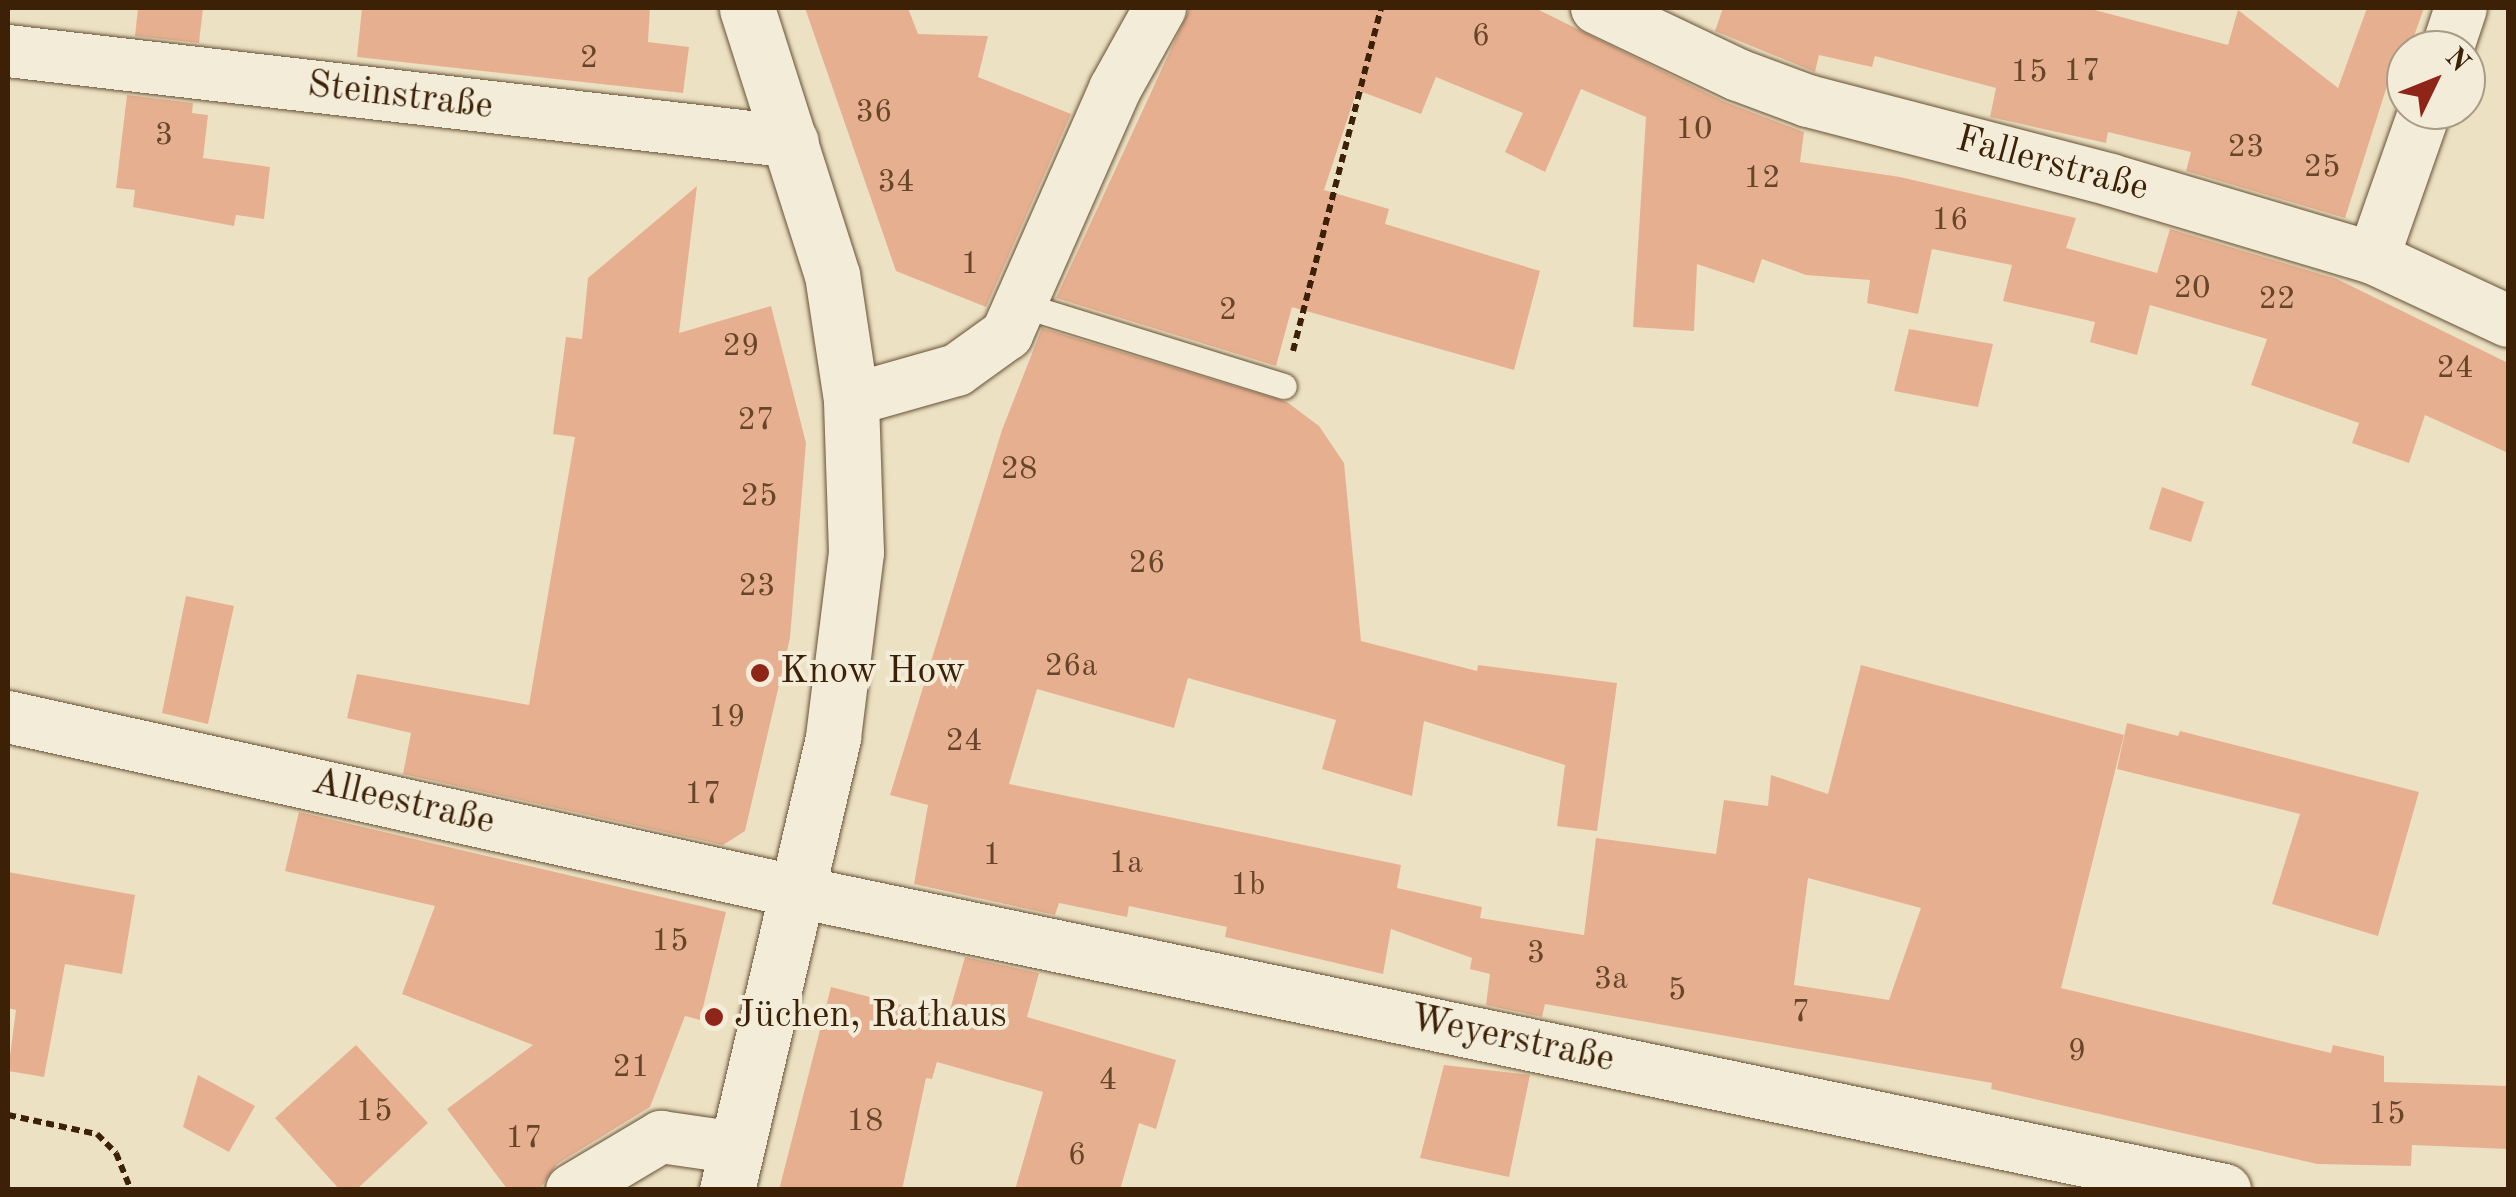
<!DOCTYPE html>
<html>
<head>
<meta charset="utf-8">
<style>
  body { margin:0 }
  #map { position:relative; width:2516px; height:1197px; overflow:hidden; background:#ece2c3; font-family:"Old Standard TT",serif }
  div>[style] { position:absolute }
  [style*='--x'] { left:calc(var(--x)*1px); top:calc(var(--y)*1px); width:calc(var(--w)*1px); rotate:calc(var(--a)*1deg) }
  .building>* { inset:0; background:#e6b090 }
  .path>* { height:6px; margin-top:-3px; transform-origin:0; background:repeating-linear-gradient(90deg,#3c2107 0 8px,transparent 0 13px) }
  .roads { filter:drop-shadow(0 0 2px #685136) drop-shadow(0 0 2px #685136) }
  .service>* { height:25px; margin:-12.5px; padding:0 12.5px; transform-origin:12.5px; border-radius:12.5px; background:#f3ecd8 }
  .minor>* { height:52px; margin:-26px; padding:0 26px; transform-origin:26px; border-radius:26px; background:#f3ecd8 }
  .secondary>* { height:55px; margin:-27.5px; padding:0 27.5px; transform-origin:27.5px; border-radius:27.5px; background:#f3ecd8 }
  .dots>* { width:28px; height:28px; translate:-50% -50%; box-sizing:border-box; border:5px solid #f3ecd8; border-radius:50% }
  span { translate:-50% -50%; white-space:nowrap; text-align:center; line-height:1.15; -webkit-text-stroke:8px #f3ecd8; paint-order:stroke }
  .number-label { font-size:32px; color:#664529 }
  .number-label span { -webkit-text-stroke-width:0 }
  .street-label { font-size:38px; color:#3c2107 }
  .poi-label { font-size:38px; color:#3c2107 }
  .left { translate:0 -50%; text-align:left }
  .frame { position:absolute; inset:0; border:10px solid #3c2107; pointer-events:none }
  .north { position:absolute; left:2386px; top:30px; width:100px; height:100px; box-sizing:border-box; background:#f3ecd8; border:2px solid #aa9b84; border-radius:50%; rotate:47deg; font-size:28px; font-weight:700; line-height:40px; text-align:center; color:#3c2107 }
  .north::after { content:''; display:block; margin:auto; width:35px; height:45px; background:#8f2418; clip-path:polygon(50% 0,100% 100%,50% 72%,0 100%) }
</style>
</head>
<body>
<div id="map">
  <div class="building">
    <div style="clip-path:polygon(138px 8px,203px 8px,199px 43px,135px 36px)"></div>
    <div style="clip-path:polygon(362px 8px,650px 8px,648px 42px,689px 47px,683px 93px,357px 57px)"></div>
    <div style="clip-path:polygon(805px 8px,908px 8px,918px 34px,988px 36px,978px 77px,1071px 114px,986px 307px,896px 271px)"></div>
    <div style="clip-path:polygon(1190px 8px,1535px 8px,1725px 102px,1804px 132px,1800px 162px,1900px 177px,2076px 218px,2066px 248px,2157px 273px,2170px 229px,2337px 279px,2508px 363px,2508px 453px,2425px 415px,2409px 463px,2352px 443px,2359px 423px,2251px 385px,2267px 339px,2150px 305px,2137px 355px,2090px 342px,2095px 322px,2003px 301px,2012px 265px,1932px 249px,1918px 314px,1867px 303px,1870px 280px,1806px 275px,1762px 259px,1754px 283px,1697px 264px,1694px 331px,1633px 327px,1646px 117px,1581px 89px,1545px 172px,1505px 152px,1523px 113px,1436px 77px,1421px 114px,1357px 90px,1324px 190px,1389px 209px,1385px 224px,1540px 271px,1514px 370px,1292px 307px,1276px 366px,1056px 298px)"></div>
    <div style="clip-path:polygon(1723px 8px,2087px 8px,2228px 45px,2238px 10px,2338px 88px,2367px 8px,2424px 8px,2403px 67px,2394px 64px,2345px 218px,2186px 171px,2191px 152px,2108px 132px,2106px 143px,1990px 117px,1996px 88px,1875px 56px,1872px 67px,1819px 55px,1815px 72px,1715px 31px)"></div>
    <div style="clip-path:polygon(127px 95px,193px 103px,192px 113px,208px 115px,203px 158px,270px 167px,264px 219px,236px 215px,234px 226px,133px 207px,135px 190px,116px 188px)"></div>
    <div style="clip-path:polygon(697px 186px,679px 333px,771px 306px,806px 443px,790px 638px,745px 831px,723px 845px,403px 774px,411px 733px,347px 718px,357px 674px,529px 705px,575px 437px,553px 434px,566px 337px,582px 339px,588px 278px)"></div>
    <div style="clip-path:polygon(evenodd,1042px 328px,1287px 402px,1319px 426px,1344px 463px,1361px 641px,1477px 671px,1478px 665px,1617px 683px,1597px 831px,1557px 826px,1565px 765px,1424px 721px,1412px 796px,1322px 769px,1336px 720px,1188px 678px,1174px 728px,1037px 689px,1009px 784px,1401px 865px,1397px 888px,1482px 907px,1480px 918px,1584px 935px,1596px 838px,1716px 854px,1724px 800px,1768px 806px,1771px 775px,1828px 794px,1861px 665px,2124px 735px,2061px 988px,2331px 1053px,2333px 1045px,2384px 1056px,2384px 1082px,2508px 1086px,2508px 1149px,2412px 1145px,2411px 1166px,2317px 1164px,1991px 1089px,1992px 1083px,1545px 1004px,1542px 1017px,1486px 1005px,1490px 974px,1470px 969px,1472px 958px,1391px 929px,1383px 974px,1225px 937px,1227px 927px,1129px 906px,1127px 917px,1059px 903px,1055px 915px,914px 884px,928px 805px,890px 795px,1002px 430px,1042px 328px,1808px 878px,1921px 908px,1889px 1000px,1794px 985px,1808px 878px)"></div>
    <div style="clip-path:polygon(1909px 329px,1993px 344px,1978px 407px,1894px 391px)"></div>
    <div style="clip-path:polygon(2162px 487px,2204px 502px,2191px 542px,2149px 529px)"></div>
    <div style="clip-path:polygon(186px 596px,234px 606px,208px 724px,162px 713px)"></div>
    <div style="clip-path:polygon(2127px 723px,2178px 736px,2180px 731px,2419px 792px,2378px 936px,2272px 904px,2300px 814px,2117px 769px)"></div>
    <div style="clip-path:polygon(299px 812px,726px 912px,700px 1020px,685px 1016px,650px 1107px,557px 1164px,539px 1190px,508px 1190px,447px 1109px,533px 1045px,402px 994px,435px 906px,285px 871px)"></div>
    <div style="clip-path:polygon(8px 872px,135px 895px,122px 974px,65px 964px,44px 1077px,8px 1071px,16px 1010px,8px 1008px)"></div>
    <div style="clip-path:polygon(965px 957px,1039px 973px,1027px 1017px,1176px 1060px,1156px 1129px,1139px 1123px,1120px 1190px,1015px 1190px,1043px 1092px,937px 1062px,932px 1079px,926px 1078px,902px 1190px,779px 1190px,831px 987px,948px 1017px)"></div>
    <div style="clip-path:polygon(356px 1045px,428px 1123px,356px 1190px,340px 1190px,275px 1118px)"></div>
    <div style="clip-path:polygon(1444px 1065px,1530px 1075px,1509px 1177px,1420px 1158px)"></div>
    <div style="clip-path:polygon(198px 1075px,255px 1106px,229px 1152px,183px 1127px)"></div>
  </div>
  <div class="path">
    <div style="--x:1293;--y:351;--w:354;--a:-75.6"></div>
    <div style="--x:8;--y:1115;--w:91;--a:12.1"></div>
    <div style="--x:97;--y:1134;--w:27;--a:45"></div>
    <div style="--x:116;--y:1153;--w:40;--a:68"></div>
  </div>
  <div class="roads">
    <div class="service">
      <div style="--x:1022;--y:305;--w:274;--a:17.2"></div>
    </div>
    <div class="minor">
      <div style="--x:1597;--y:8;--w:156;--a:25.4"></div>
      <div style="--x:1738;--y:75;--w:75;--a:20.4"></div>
      <div style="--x:1808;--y:101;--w:313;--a:14.6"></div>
      <div style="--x:2111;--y:180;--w:273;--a:16.6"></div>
      <div style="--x:2373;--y:258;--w:149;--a:25"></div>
      <div style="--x:2447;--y:50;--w:44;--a:-71.6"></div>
      <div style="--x:8;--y:51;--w:790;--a:6.61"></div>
      <div style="--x:2373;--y:258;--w:157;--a:-70.6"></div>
      <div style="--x:851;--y:400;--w:110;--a:-15.8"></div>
      <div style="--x:957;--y:370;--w:62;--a:-35.8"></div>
      <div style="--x:1007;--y:334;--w:268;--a:-66.2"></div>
      <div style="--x:1115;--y:89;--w:93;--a:-60.9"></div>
      <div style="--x:8;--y:717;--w:809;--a:12.49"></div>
      <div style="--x:798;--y:892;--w:1458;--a:11.8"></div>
      <div style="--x:572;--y:1190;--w:104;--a:-30.8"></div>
      <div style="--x:661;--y:1137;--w:77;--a:8.2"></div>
    </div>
    <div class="secondary">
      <div style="--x:727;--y:1190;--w:465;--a:-76.8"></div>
      <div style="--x:833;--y:737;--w:186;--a:-82.9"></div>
      <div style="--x:856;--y:552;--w:152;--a:-91.9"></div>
      <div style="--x:851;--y:400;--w:126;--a:-98.6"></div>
      <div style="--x:832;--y:275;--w:280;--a:-107.7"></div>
    </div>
  </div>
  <div class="dots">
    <div style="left:760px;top:673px;background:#8f2418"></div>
    <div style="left:714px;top:1017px;background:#8f2418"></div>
  </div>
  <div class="number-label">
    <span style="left:1481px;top:37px">6</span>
    <span style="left:589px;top:59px">2</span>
    <span style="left:2082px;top:72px">17</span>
    <span style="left:2029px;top:73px">15</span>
    <span style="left:874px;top:113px">36</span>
    <span style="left:1694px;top:130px">10</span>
    <span style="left:164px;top:136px">3</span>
    <span style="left:2246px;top:148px">23</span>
    <span style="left:2322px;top:168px">25</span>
    <span style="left:1762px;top:179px">12</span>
    <span style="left:896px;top:183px">34</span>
    <span style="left:1950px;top:221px">16</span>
    <span style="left:970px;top:265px">1</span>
    <span style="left:2192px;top:289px">20</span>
    <span style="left:2277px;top:300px">22</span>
    <span style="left:1228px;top:311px">2</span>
    <span style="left:741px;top:347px">29</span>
    <span style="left:2455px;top:369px">24</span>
    <span style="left:756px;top:421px">27</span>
    <span style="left:1019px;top:470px">28</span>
    <span style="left:759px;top:497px">25</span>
    <span style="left:1147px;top:564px">26</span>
    <span style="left:757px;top:587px">23</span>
    <span style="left:1071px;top:667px">26a</span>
    <span style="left:727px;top:718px">19</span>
    <span style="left:964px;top:742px">24</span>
    <span style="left:703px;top:795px">17</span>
    <span style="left:992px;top:856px">1</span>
    <span style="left:1126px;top:864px">1a</span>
    <span style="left:1248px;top:886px">1b</span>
    <span style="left:670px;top:942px">15</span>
    <span style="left:1536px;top:954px">3</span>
    <span style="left:1611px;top:980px">3a</span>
    <span style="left:1677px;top:991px">5</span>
    <span style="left:1801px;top:1013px">7</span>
    <span style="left:2077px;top:1052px">9</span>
    <span style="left:631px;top:1068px">21</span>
    <span style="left:1108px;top:1081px">4</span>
    <span style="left:374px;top:1112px">15</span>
    <span style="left:2387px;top:1115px">15</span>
    <span style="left:865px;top:1122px">18</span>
    <span style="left:524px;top:1139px">17</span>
    <span style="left:1077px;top:1156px">6</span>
  </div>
  <div class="street-label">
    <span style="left:400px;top:97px;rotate:7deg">Steinstraße</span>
    <span style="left:2052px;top:165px;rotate:15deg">Fallerstraße</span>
    <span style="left:403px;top:803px;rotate:13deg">Alleestraße</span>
    <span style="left:1512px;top:1040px;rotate:12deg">Weyerstraße</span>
  </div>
  <div class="poi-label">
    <span class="left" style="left:780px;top:673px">Know How</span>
    <span class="left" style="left:734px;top:1017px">Jüchen, Rathaus</span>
  </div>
  <div class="frame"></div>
  <div class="north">N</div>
</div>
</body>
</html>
